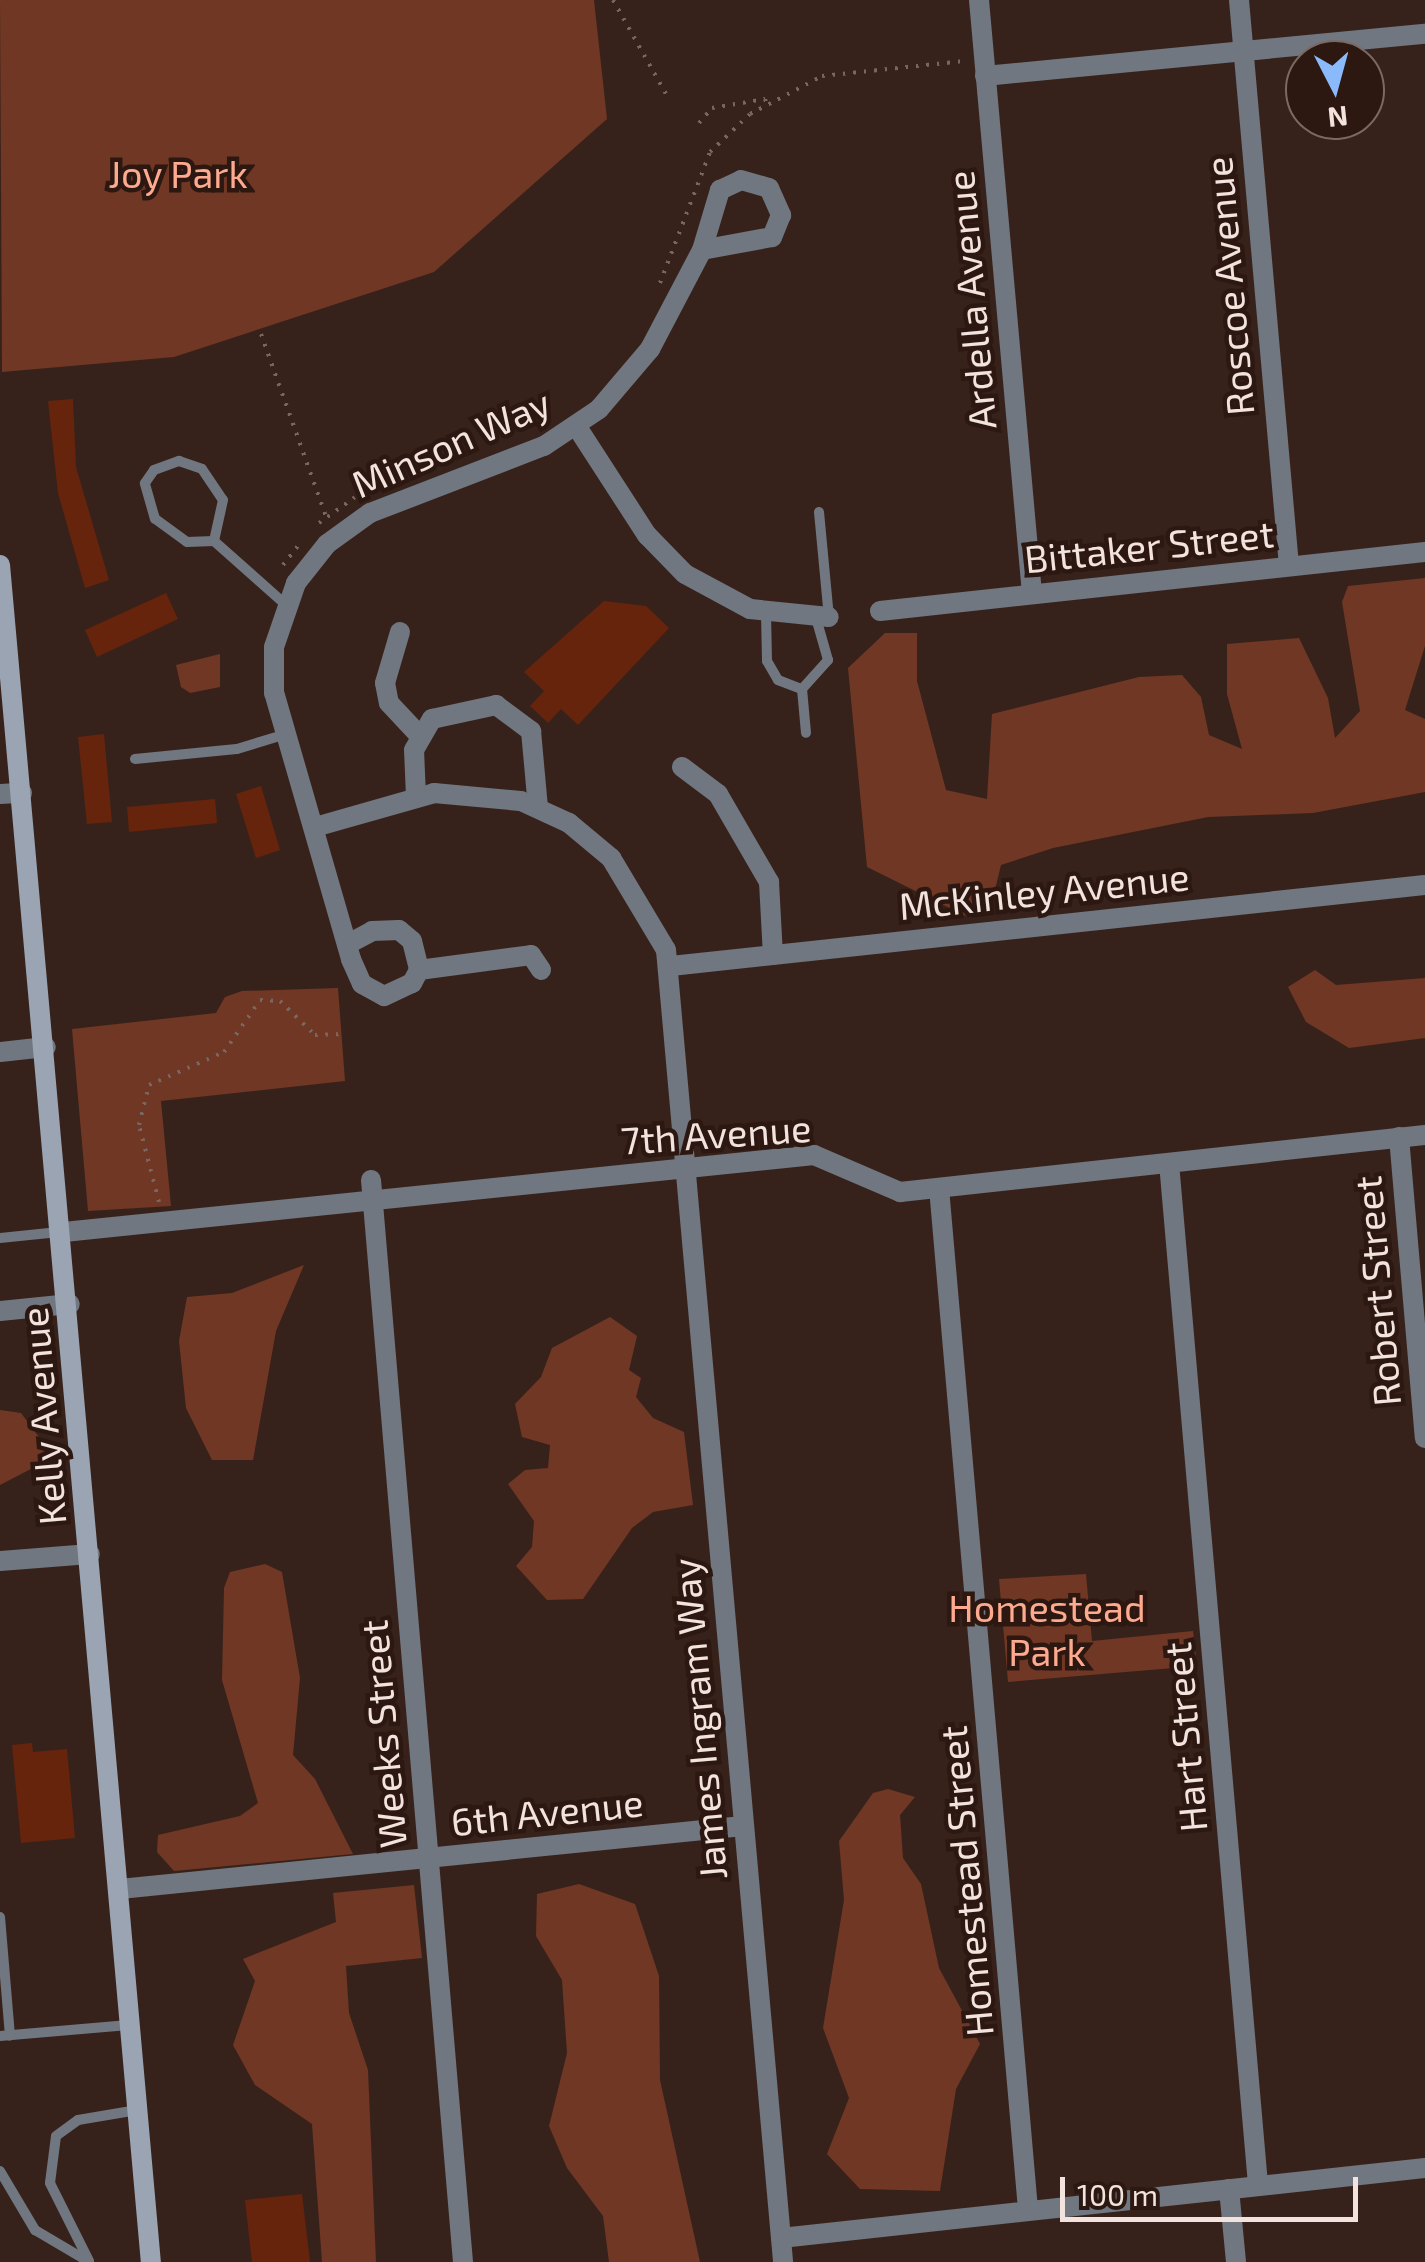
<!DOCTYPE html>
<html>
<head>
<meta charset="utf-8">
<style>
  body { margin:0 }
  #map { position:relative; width:1425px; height:2262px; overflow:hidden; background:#37221b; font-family:"Exo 2",sans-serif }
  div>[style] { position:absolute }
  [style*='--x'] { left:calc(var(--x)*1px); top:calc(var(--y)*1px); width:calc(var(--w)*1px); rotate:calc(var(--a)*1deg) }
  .green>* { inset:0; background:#703724 }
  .building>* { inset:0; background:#66240c }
  .path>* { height:4px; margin-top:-2px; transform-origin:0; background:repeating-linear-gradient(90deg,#796660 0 2.5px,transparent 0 10.5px) }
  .service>* { height:10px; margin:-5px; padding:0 5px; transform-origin:5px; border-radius:5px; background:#707780 }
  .minor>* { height:20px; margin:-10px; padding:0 10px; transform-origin:10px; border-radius:10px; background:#707780 }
  .secondary>* { height:20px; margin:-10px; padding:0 10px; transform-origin:10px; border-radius:10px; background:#9aa4b2 }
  span { translate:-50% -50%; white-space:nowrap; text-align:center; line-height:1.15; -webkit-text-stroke:9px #2c1811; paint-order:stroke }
  .park-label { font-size:38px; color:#fdaa8f }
  .street-label { font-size:38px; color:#f2e3de }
  .north { position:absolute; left:1285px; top:40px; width:100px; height:100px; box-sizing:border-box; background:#2c1811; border:2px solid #7b6963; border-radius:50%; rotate:174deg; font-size:28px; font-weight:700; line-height:40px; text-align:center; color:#f2e3de }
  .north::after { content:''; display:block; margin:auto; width:35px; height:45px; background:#8abafc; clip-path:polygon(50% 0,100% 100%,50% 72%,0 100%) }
  .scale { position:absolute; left:1060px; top:2177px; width:298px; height:45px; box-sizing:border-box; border:5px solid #f2e3de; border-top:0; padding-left:12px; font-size:30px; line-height:35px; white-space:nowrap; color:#f2e3de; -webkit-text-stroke:8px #2c1811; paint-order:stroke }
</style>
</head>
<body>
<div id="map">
  <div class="green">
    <div style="clip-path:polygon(0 0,594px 0,607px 119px,434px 272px,174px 357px,2px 372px)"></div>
    <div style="clip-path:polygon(1425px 578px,1425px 646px,1405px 710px,1425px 719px,1425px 792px,1313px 813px,1208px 817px,1053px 848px,1001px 865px,993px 898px,970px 918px,867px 867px,848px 668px,885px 633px,917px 633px,917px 681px,946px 790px,987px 799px,992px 714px,1139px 677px,1182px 675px,1201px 697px,1209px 735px,1242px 749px,1227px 694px,1227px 644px,1299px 638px,1328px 698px,1335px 738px,1360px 711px,1342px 602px,1348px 586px)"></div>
    <div style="clip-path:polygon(220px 654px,220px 687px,190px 693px,181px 687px,176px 665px)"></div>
    <div style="clip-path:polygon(1315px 970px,1336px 985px,1425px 978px,1425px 1038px,1349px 1048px,1306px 1022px,1288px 987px)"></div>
    <div style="clip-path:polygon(338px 988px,345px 1081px,161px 1101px,171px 1206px,88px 1211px,72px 1029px,216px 1013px,225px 997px,242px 991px)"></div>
    <div style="clip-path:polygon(304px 1265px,276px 1331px,253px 1460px,212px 1460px,186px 1408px,179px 1341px,187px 1297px,232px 1293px)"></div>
    <div style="clip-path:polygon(610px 1317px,637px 1336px,629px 1370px,641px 1378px,636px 1397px,653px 1418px,684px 1432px,693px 1505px,653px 1512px,632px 1528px,583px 1599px,547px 1600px,516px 1566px,532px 1547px,534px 1521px,508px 1484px,525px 1470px,548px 1468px,550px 1445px,522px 1437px,515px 1404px,541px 1377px,552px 1348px)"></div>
    <div style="clip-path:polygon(0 1410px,21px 1413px,54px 1457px,0 1485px)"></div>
    <div style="clip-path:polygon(265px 1564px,282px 1572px,300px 1678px,293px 1755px,315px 1779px,353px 1854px,174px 1871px,157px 1852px,158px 1835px,240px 1816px,258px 1803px,222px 1680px,224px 1588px,230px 1572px)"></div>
    <div style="clip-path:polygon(1086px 1574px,1092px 1641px,1193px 1631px,1197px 1666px,1008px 1682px,999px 1579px)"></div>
    <div style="clip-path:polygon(888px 1789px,915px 1797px,900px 1815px,903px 1858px,921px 1884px,939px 1968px,980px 2044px,956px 2089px,940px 2191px,860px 2189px,827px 2154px,849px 2098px,823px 2028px,844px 1900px,839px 1841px,873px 1793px)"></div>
    <div style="clip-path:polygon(579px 1884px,635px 1904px,659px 1976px,660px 2080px,700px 2262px,609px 2262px,603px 2216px,567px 2168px,549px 2126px,567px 2053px,562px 1980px,536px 1936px,537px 1894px)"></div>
    <div style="clip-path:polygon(414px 1885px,422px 1958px,346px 1966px,349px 2013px,368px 2070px,376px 2262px,322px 2262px,312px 2124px,255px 2085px,233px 2045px,255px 1981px,243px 1959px,336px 1922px,333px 1893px)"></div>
  </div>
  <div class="building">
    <div style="clip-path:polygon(73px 399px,76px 467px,109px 580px,85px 588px,58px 493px,48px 401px)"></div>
    <div style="clip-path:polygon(166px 593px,178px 619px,97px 657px,85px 630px)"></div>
    <div style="clip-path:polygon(604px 601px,646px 606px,669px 628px,578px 725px,561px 709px,548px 723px,530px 706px,544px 691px,524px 672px)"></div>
    <div style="clip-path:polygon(104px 734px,112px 822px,87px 824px,78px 737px)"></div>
    <div style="clip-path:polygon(261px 786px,280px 850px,256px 858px,236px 794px)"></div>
    <div style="clip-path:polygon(215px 799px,217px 823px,129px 832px,127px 807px)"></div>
    <div style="clip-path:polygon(32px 1743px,33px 1752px,67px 1749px,75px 1838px,21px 1843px,12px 1745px)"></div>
    <div style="clip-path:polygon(302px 2194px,310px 2262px,252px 2262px,245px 2200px)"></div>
  </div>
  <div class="path">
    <div style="--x:613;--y:0;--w:110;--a:60.6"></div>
    <div style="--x:699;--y:123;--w:20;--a:-49"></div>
    <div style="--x:712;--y:108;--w:54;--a:-9.6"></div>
    <div style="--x:765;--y:99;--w:6;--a:72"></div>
    <div style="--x:660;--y:283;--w:140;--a:-69.1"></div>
    <div style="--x:710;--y:152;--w:55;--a:-43.5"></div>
    <div style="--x:750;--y:114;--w:81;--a:-27.8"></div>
    <div style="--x:822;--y:76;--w:143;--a:-6"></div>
    <div style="--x:261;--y:334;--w:194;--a:70.4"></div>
    <div style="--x:378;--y:487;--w:30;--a:-21"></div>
    <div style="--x:319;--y:523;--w:44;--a:-35.8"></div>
    <div style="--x:283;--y:565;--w:31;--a:-52"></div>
    <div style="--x:159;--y:1202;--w:80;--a:-104.6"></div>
    <div style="--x:139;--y:1125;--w:41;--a:-76"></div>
    <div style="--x:149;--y:1085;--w:82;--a:-23.7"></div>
    <div style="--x:224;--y:1052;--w:63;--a:-55.3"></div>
    <div style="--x:260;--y:1000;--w:20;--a:3"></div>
    <div style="--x:280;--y:1001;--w:49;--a:44.2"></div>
    <div style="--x:315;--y:1035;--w:27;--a:-2"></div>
  </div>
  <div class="service">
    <div style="--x:819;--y:512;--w:105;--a:84.6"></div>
    <div style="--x:214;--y:541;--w:27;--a:178"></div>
    <div style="--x:187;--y:542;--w:39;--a:-144"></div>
    <div style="--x:155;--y:519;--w:37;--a:-106"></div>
    <div style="--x:145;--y:483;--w:16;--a:-55"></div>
    <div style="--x:154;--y:470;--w:27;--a:-20"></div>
    <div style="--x:179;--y:461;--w:24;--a:19"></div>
    <div style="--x:202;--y:469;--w:37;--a:56"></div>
    <div style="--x:223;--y:500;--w:42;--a:102.4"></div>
    <div style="--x:214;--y:541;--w:96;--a:41.6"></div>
    <div style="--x:766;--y:613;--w:48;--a:88.8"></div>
    <div style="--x:767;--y:661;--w:22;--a:60"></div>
    <div style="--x:778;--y:680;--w:26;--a:21"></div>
    <div style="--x:802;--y:689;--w:39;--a:-48"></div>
    <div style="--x:828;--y:660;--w:44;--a:-105.9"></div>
    <div style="--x:802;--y:689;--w:44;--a:84.8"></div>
    <div style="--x:135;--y:759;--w:102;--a:-5.6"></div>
    <div style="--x:237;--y:749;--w:48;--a:-16.9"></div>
    <div style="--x:0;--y:1238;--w:59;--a:-5.8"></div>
    <div style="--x:0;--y:1917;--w:119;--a:85.2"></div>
    <div style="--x:0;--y:2036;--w:129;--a:-4.9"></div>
    <div style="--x:0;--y:2171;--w:69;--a:59.3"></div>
    <div style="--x:35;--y:2230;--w:59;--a:30.5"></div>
    <div style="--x:89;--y:2261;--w:87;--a:-116.6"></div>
    <div style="--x:50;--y:2183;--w:47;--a:-82.7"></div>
    <div style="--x:56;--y:2136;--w:27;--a:-36"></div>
    <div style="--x:78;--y:2120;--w:60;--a:-9.6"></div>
  </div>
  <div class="minor">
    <div style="--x:979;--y:0;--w:596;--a:84.9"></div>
    <div style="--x:1239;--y:0;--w:568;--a:84.95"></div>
    <div style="--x:985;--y:76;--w:442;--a:-5.5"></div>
    <div style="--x:577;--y:427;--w:129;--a:57.1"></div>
    <div style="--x:647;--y:535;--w:54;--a:45.7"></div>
    <div style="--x:685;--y:574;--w:74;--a:28.3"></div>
    <div style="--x:750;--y:609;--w:79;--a:5.8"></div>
    <div style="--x:880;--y:611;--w:548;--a:-6.18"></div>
    <div style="--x:400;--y:632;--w:53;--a:106.4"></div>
    <div style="--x:385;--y:683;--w:20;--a:79"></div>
    <div style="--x:389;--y:703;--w:45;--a:46.8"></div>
    <div style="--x:682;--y:767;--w:45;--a:36.9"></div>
    <div style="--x:718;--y:794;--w:102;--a:59.9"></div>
    <div style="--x:769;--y:882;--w:73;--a:86.9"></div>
    <div style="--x:0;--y:794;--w:22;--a:-3"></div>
    <div style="--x:416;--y:797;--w:47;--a:-92.4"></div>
    <div style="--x:414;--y:750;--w:36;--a:-60"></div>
    <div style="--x:432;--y:719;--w:66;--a:-12.3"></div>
    <div style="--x:496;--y:705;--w:44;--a:36.6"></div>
    <div style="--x:531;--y:731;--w:77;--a:84.8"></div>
    <div style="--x:315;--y:827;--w:124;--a:-15.9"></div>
    <div style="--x:434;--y:793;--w:87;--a:5.3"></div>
    <div style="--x:521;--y:801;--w:53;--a:24.6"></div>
    <div style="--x:569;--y:823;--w:55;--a:39.8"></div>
    <div style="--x:611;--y:858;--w:107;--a:59.1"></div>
    <div style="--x:666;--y:950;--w:1317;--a:84.9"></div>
    <div style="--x:348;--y:944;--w:27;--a:-28"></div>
    <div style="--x:372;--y:931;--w:27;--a:-2"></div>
    <div style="--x:399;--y:930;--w:17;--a:40"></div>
    <div style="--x:412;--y:941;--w:30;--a:76"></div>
    <div style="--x:419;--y:970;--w:15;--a:118"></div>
    <div style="--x:412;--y:983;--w:31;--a:155"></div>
    <div style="--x:384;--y:996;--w:25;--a:-151"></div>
    <div style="--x:362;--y:984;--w:27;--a:-114"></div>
    <div style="--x:351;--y:959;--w:277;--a:-106.1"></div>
    <div style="--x:274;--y:693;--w:46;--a:-90"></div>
    <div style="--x:274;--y:647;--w:68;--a:-71"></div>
    <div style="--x:296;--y:583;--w:50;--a:-51.5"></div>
    <div style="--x:327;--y:544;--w:53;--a:-35.8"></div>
    <div style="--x:370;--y:513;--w:186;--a:-21.1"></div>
    <div style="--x:544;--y:446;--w:66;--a:-33.9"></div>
    <div style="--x:599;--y:409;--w:79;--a:-49.6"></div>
    <div style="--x:650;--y:349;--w:112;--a:-62.3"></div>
    <div style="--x:702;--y:250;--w:63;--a:-73.3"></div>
    <div style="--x:720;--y:190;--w:23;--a:-25"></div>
    <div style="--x:741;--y:180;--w:29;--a:16"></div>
    <div style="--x:769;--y:188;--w:30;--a:66"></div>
    <div style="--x:781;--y:215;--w:24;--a:112"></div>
    <div style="--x:772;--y:237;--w:71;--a:169.5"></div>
    <div style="--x:671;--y:966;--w:758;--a:-6.13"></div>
    <div style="--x:419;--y:970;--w:113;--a:-7.6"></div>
    <div style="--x:531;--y:955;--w:18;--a:56"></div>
    <div style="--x:0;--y:1052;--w:46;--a:-6.2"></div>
    <div style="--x:1399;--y:1137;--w:302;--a:85.1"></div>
    <div style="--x:1169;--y:1163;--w:1026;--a:85.02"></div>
    <div style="--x:371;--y:1180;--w:1086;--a:85.14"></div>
    <div style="--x:939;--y:1188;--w:1025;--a:85.02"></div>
    <div style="--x:64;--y:1232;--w:754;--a:-5.86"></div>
    <div style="--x:814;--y:1155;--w:94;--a:23.3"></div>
    <div style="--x:900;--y:1192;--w:528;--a:-6.2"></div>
    <div style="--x:0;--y:1311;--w:70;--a:-5.7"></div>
    <div style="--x:0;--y:1561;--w:90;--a:-4.4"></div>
    <div style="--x:120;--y:1889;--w:626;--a:-5.77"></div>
    <div style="--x:1229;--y:2189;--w:73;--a:84.5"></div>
    <div style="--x:781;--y:2238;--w:648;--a:-6.2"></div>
  </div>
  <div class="secondary">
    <div style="--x:0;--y:565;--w:1704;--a:84.92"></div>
  </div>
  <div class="park-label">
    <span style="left:178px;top:174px">Joy Park</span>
    <span style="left:1047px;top:1630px">Homestead<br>Park</span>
  </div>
  <div class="street-label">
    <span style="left:1229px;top:286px;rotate:-95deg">Roscoe Avenue</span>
    <span style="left:971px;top:300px;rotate:-95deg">Ardella Avenue</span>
    <span style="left:451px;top:443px;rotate:-24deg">Minson Way</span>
    <span style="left:1149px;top:546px;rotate:-6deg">Bittaker Street</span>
    <span style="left:1044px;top:891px;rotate:-6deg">McKinley Avenue</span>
    <span style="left:716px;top:1134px;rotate:-4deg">7th Avenue</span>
    <span style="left:1377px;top:1291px;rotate:-95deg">Robert Street</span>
    <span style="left:43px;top:1416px;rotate:-95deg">Kelly Avenue</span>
    <span style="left:699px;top:1719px;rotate:-95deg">James Ingram Way</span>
    <span style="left:383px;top:1734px;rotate:-95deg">Weeks Street</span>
    <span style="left:1185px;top:1737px;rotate:-95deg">Hart Street</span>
    <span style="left:547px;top:1812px;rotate:-6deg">6th Avenue</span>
    <span style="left:966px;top:1881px;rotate:-95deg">Homestead Street</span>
  </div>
  <div class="north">N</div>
  <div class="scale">100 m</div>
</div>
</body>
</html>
